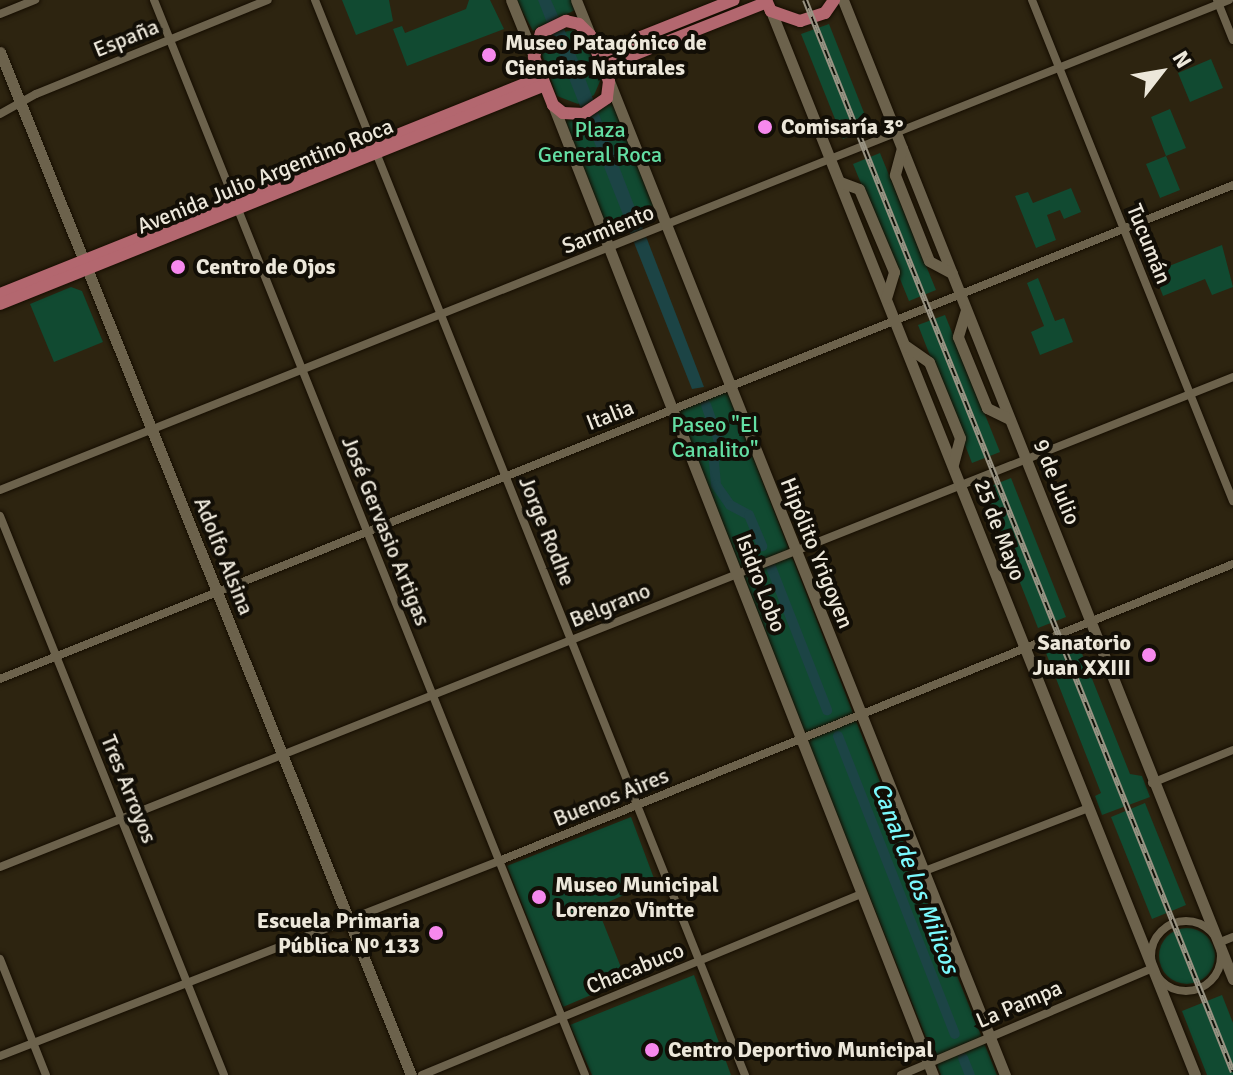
<!DOCTYPE html>
<html>
<head>
<meta charset="utf-8">
<style>
  body { margin:0 }
  #map { position:relative; width:1233px; height:1075px; overflow:hidden; background:#2d2410; font-family:Signika,sans-serif }
  div>[style] { position:absolute }
  [style*='--x'] { left:calc(var(--x)*1px); top:calc(var(--y)*1px); width:calc(var(--w)*1px); rotate:calc(var(--a)*1deg) }
  .green>* { inset:0; background:#114a31 }
  .round { border-radius:50% }
  .water>* { inset:0; background:#1c4445 }
  .canal>* { height:10px; margin:-5px; padding:0 5px; transform-origin:5px; border-radius:5px; background:#1c4445 }
  .roads { filter:drop-shadow(0 0 2px #150d00) drop-shadow(0 0 2px #150d00) }
  .street>* { height:8px; margin:-4px; padding:0 4px; transform-origin:4px; border-radius:4px; background:#6c624c }
  .street>.ring { margin:-4px; padding:0; box-sizing:content-box; background:none; border:8px solid #6c624c; border-radius:50% }
  .secondary>* { height:11px; margin:-5.5px; padding:0 5.5px; transform-origin:5.5px; border-radius:5.5px; background:#6c624c }
  .primary>* { height:12px; margin:-6px; padding:0 6px; transform-origin:6px; border-radius:6px; background:#b3676f }
  .rail>* { height:6px; margin-top:-3px; transform-origin:0; background:repeating-linear-gradient(90deg,#120e06 0 9px,#999383 0 18px); box-sizing:border-box; border-block:2px solid #999383 }
  .dots>* { width:22px; height:22px; translate:-50% -50%; box-sizing:border-box; border:4px solid #120e06; border-radius:50% }
  span { translate:-50% -50%; white-space:nowrap; text-align:center; line-height:1.15; -webkit-text-stroke:8px #120e06; paint-order:stroke }
  .street-label { font-size:22px; color:#ece7da }
  .poi-label { font-size:22px; color:#ece7da; font-weight:700 }
  .left { translate:0 -50%; text-align:left }
  .right { translate:-100% -50%; text-align:right }
  .park-label { font-size:22px; color:#63dea3 }
  .water-label { font-size:24px; color:#7af8fc; font-style:italic }
  .north { position:absolute; left:1121px; top:32px; width:80px; height:80px; -webkit-text-stroke:6px #120e06; paint-order:stroke; rotate:59deg; font-size:22px; font-weight:700; line-height:32px; text-align:center; color:#ece7da }
  .north::after { content:''; display:block; margin:auto; width:28px; height:36px; background:#ece7da; clip-path:polygon(50% 0,100% 100%,50% 72%,0 100%) }
</style>
</head>
<body>
<div id="map">
  <div class="green">
    <div style="clip-path:polygon(342px 0,389px 0,393px 21px,356px 35px)"></div>
    <div style="clip-path:polygon(469px 0,490px 0,504px 29px,407px 66px,393px 29px,402px 26px,405px 33px,466px 9px)"></div>
    <div style="clip-path:polygon(516px 0,573px 0,575px 10px,533px 31px)"></div>
    <div style="clip-path:polygon(829px 24px,870px 128px,843px 139px,801px 34px)"></div>
    <div style="clip-path:polygon(573px 30px,583px 35px,601px 79px,594px 95px,578px 104px,557px 96px,541px 52px,555px 34px)"></div>
    <div style="clip-path:polygon(1211px 59px,1223px 88px,1190px 102px,1178px 73px)"></div>
    <div style="clip-path:polygon(611px 100px,658px 217px,615px 238px,609px 236px,562px 117px)"></div>
    <div style="clip-path:polygon(1170px 109px,1186px 148px,1166px 156px,1180px 190px,1160px 198px,1146px 164px,1166px 156px,1151px 117px)"></div>
    <div style="clip-path:polygon(880px 153px,936px 290px,909px 301px,853px 164px)"></div>
    <div style="clip-path:polygon(1071px 188px,1081px 212px,1064px 219px,1060px 210px,1047px 215px,1056px 240px,1036px 248px,1015px 196px,1028px 192px,1033px 203px)"></div>
    <div style="clip-path:polygon(1222px 245px,1233px 287px,1212px 295px,1205px 279px,1163px 296px,1154px 272px)"></div>
    <div style="clip-path:polygon(1038px 278px,1055px 321px,1064px 318px,1073px 342px,1040px 355px,1031px 332px,1044px 326px,1027px 283px)"></div>
    <div style="clip-path:polygon(71px 287px,82px 291px,103px 342px,54px 362px,30px 304px)"></div>
    <div style="clip-path:polygon(945px 315px,1000px 452px,972px 463px,918px 325px)"></div>
    <div style="clip-path:polygon(727px 391px,911px 861px,997px 1075px,941px 1075px,674px 408px)"></div>
    <div style="clip-path:polygon(1011px 478px,1066px 617px,1038px 628px,983px 489px)"></div>
    <div style="clip-path:polygon(1077px 641px,1130px 774px,1142px 776px,1150px 797px,1102px 815px,1095px 796px,1101px 793px,1046px 653px)"></div>
    <div style="clip-path:polygon(1145px 803px,1186px 905px,1152px 919px,1111px 817px)"></div>
    <div style="clip-path:polygon(631px 817px,655px 881px,597px 907px,626px 980px,563px 1007px,507px 866px)"></div>
    <div class="round" style="left:1159px;top:928px;width:56px;height:56px"></div>
    <div style="clip-path:polygon(694px 975px,731px 1075px,592px 1075px,570px 1025px)"></div>
    <div style="clip-path:polygon(1222px 995px,1233px 1023px,1233px 1075px,1207px 1075px,1182px 1011px)"></div>
  </div>
  <div class="water">
    <div style="clip-path:polygon(538px 0,551px 0,578px 60px,704px 387px,692px 389px)"></div>
  </div>
  <div class="canal">
    <div style="--x:706;--y:405;--w:41;--a:70.3"></div>
    <div style="--x:720;--y:444;--w:19;--a:108"></div>
    <div style="--x:714;--y:462;--w:23;--a:85"></div>
    <div style="--x:716;--y:485;--w:24;--a:55"></div>
    <div style="--x:730;--y:505;--w:21;--a:28"></div>
    <div style="--x:749;--y:515;--w:34;--a:67"></div>
    <div style="--x:771;--y:567;--w:154;--a:68.6"></div>
    <div style="--x:838;--y:736;--w:320;--a:68.6"></div>
    <div style="--x:963;--y:1058;--w:18;--a:68"></div>
  </div>
  <div class="roads">
    <div class="street">
      <div style="--x:154;--y:0;--w:1158;--a:68.15"></div>
      <div style="--x:315;--y:0;--w:1158;--a:68.2"></div>
      <div style="--x:1032;--y:0;--w:540;--a:68.14"></div>
      <div style="--x:1217;--y:0;--w:43;--a:68.2"></div>
      <div style="--x:0;--y:14;--w:38;--a:-22"></div>
      <div style="--x:0;--y:114;--w:41;--a:-29.1"></div>
      <div style="--x:36;--y:94;--w:250;--a:-22.1"></div>
      <div style="--x:0;--y:490;--w:1323;--a:-21.74"></div>
      <div style="--x:0;--y:516;--w:602;--a:68.16"></div>
      <div style="--x:0;--y:679;--w:1328;--a:-21.83"></div>
      <div style="--x:1152;--y:783;--w:87;--a:-22.2"></div>
      <div style="--x:0;--y:867;--w:1327;--a:-21.67"></div>
      <div style="--x:922;--y:872;--w:179;--a:-21"></div>
      <div class="ring" style="left:1151px;top:921px;width:62px;height:62px"></div>
      <div style="--x:1218;--y:943;--w:16;--a:-22"></div>
      <div style="--x:0;--y:959;--w:125;--a:68.4"></div>
      <div style="--x:0;--y:1056;--w:536;--a:-21.34"></div>
      <div style="--x:499;--y:861;--w:792;--a:-22.03"></div>
      <div style="--x:422;--y:1075;--w:476;--a:-22.4"></div>
      <div style="--x:901;--y:1075;--w:274;--a:-23"></div>
    </div>
    <div class="secondary">
      <div style="--x:511;--y:0;--w:61;--a:68"></div>
      <div style="--x:576;--y:0;--w:38;--a:68"></div>
      <div style="--x:843;--y:0;--w:1054;--a:68.28"></div>
      <div style="--x:771;--y:11;--w:1145;--a:68.27"></div>
      <div style="--x:0;--y:52;--w:1102;--a:68.11"></div>
      <div style="--x:609;--y:81;--w:1070;--a:68.28"></div>
      <div style="--x:553;--y:105;--w:1042;--a:68.61"></div>
      <div style="--x:902;--y:148;--w:28;--a:105"></div>
      <div style="--x:895;--y:175;--w:92;--a:68.4"></div>
      <div style="--x:929;--y:261;--w:26;--a:28"></div>
      <div style="--x:840;--y:182;--w:20;--a:20"></div>
      <div style="--x:859;--y:189;--w:90;--a:67.1"></div>
      <div style="--x:894;--y:272;--w:27;--a:107"></div>
      <div style="--x:966;--y:310;--w:28;--a:107"></div>
      <div style="--x:958;--y:337;--w:77;--a:67.8"></div>
      <div style="--x:987;--y:408;--w:25;--a:26"></div>
      <div style="--x:906;--y:346;--w:28;--a:35"></div>
      <div style="--x:929;--y:362;--w:82;--a:67.8"></div>
      <div style="--x:960;--y:438;--w:28;--a:105"></div>
    </div>
    <div class="primary">
      <div style="--x:766;--y:0;--w:12;--a:66"></div>
      <div style="--x:771;--y:11;--w:31;--a:19"></div>
      <div style="--x:800;--y:21;--w:26;--a:-18"></div>
      <div style="--x:825;--y:13;--w:16;--a:-55"></div>
      <div style="--x:566;--y:21;--w:13;--a:13"></div>
      <div style="--x:579;--y:24;--w:16;--a:45"></div>
      <div style="--x:590;--y:35;--w:50;--a:67.6"></div>
      <div style="--x:609;--y:81;--w:17;--a:97"></div>
      <div style="--x:607;--y:98;--w:29;--a:146"></div>
      <div style="--x:583;--y:114;--w:20;--a:-177"></div>
      <div style="--x:563;--y:113;--w:13;--a:-141"></div>
      <div style="--x:553;--y:105;--w:52;--a:-111.6"></div>
      <div style="--x:534;--y:57;--w:25;--a:-74"></div>
      <div style="--x:541;--y:33;--w:28;--a:-26"></div>
      <div style="--x:598;--y:54;--w:146;--a:-21.7"></div>
      <div style="--x:603;--y:67;--w:176;--a:-21.6"></div>
      <div style="--x:0;--y:294;--w:584;--a:-21.82"></div>
      <div style="--x:0;--y:304;--w:587;--a:-21.89"></div>
    </div>
  </div>
  <div class="rail">
    <div style="--x:805;--y:0;--w:1154;--a:68.24"></div>
  </div>
  <div class="dots">
    <div style="left:489px;top:55px;background:#f688ed"></div>
    <div style="left:765px;top:127px;background:#f688ed"></div>
    <div style="left:178px;top:267px;background:#f688ed"></div>
    <div style="left:1149px;top:655px;background:#f688ed"></div>
    <div style="left:539px;top:897px;background:#f688ed"></div>
    <div style="left:436px;top:933px;background:#f688ed"></div>
    <div style="left:652px;top:1050px;background:#f688ed"></div>
  </div>
  <div class="street-label">
    <span style="left:126px;top:38px;rotate:-22deg">España</span>
    <span style="left:265px;top:176px;rotate:-22deg">Avenida Julio Argentino Roca</span>
    <span style="left:608px;top:229px;rotate:-22deg">Sarmiento</span>
    <span style="left:1149px;top:244px;rotate:68deg">Tucumán</span>
    <span style="left:610px;top:415px;rotate:-21deg">Italia</span>
    <span style="left:1057px;top:482px;rotate:68deg">9 de Julio</span>
    <span style="left:1000px;top:530px;rotate:69deg">25 de Mayo</span>
    <span style="left:386px;top:531px;rotate:68deg">José Gervasio Artigas</span>
    <span style="left:547px;top:531px;rotate:68deg">Jorge Rodhe</span>
    <span style="left:817px;top:553px;rotate:68deg">Hipólito Yrigoyen</span>
    <span style="left:224px;top:556px;rotate:68deg">Adolfo Alsina</span>
    <span style="left:761px;top:583px;rotate:69deg">Isidro Lobo</span>
    <span style="left:610px;top:605px;rotate:-22deg">Belgrano</span>
    <span style="left:129px;top:789px;rotate:68deg">Tres Arroyos</span>
    <span style="left:611px;top:797px;rotate:-22deg">Buenos Aires</span>
    <span style="left:635px;top:968px;rotate:-22deg">Chacabuco</span>
    <span style="left:1019px;top:1004px;rotate:-23deg">La Pampa</span>
  </div>
  <div class="poi-label">
    <span class="left" style="left:505px;top:55px">Museo Patagónico de<br>Ciencias Naturales</span>
    <span class="left" style="left:781px;top:127px">Comisaría 3°</span>
    <span class="left" style="left:196px;top:267px">Centro de Ojos</span>
    <span class="right" style="left:1131px;top:655px">Sanatorio<br>Juan XXIII</span>
    <span class="left" style="left:555px;top:897px">Museo Municipal<br>Lorenzo Vintte</span>
    <span class="right" style="left:420px;top:933px">Escuela Primaria<br>Pública Nº 133</span>
    <span class="left" style="left:668px;top:1050px">Centro Deportivo Municipal</span>
  </div>
  <div class="park-label">
    <span style="left:600px;top:142px">Plaza<br>General Roca</span>
    <span style="left:715px;top:437px">Paseo "El<br>Canalito"</span>
  </div>
  <div class="water-label">
    <span style="left:915px;top:878px;rotate:69deg">Canal de los Milicos</span>
  </div>
  <div class="north">N</div>
</div>
</body>
</html>
